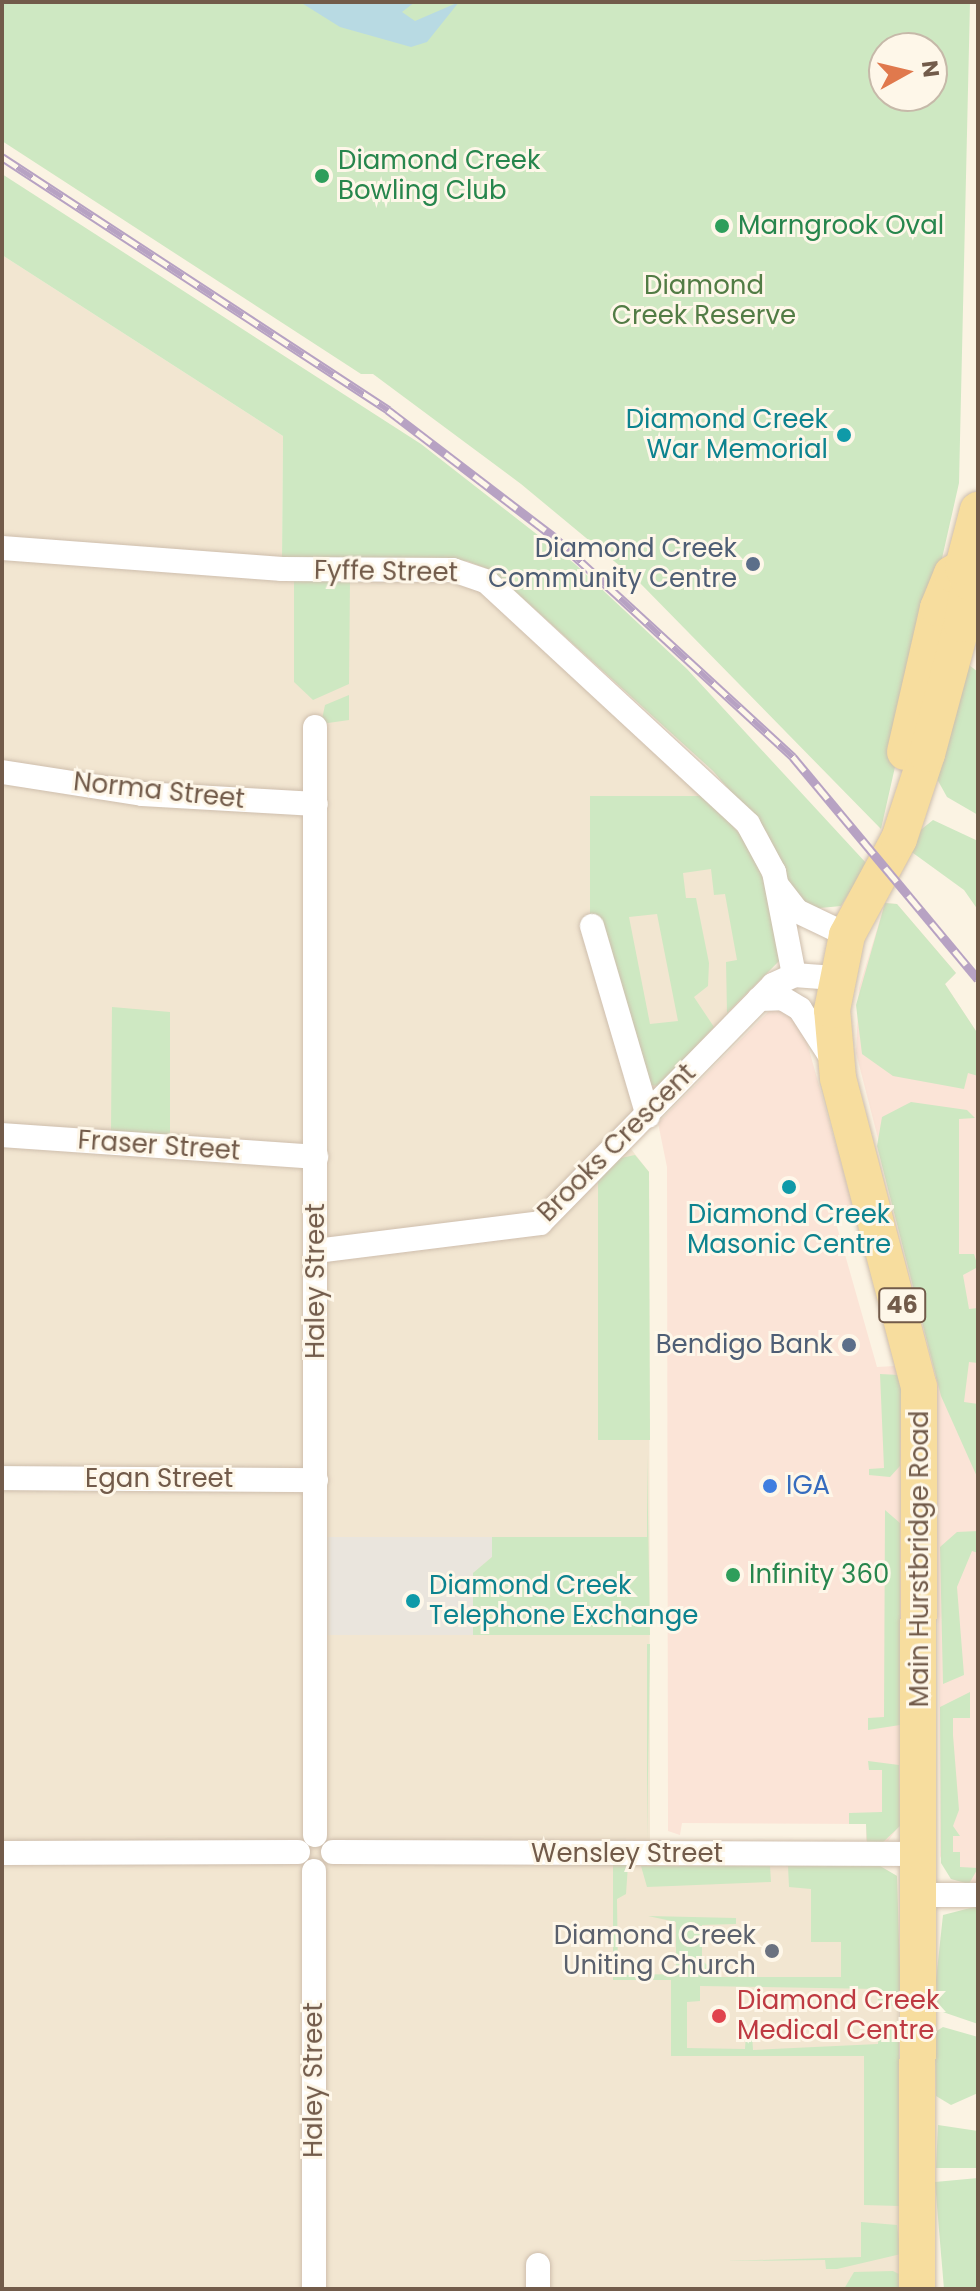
<!DOCTYPE html>
<html>
<head>
<meta charset="utf-8">
<style>
  body { margin:0 }
  #map { position:relative; width:980px; height:2291px; overflow:hidden; background:#fbf3e3; font-family:Poppins,sans-serif }
  div>[style] { position:absolute }
  [style*='--x'] { left:calc(var(--x)*1px); top:calc(var(--y)*1px); width:calc(var(--w)*1px); rotate:calc(var(--a)*1deg) }
  .residential>* { inset:0; background:#f2e6d1 }
  .commercial>* { inset:0; background:#fbe4d7 }
  .industrial>* { inset:0; background:#eae5dd }
  .green>* { inset:0; background:#cee8c2 }
  .water>* { inset:0; background:#b8dae3 }
  .roads { filter:drop-shadow(0 0 2px #cebead) drop-shadow(0 0 2px #cebead) }
  .street>* { height:24px; margin:-12px; padding:0 12px; transform-origin:12px; border-radius:12px; background:#fff }
  .primary>* { height:36px; margin:-18px; padding:0 18px; transform-origin:18px; border-radius:18px; background:#f7dd9e }
  .rail>* { height:9px; margin-top:-4.5px; transform-origin:0; background:repeating-linear-gradient(90deg,#fef7e9 0 18px,#b7a2c3 0 36px); box-sizing:border-box; border-block:2px solid #b7a2c3 }
  .dots>* { width:22px; height:22px; translate:-50% -50%; box-sizing:border-box; border:4px solid #fef7e9; border-radius:50% }
  span { translate:-50% -50%; white-space:nowrap; text-align:center; line-height:1.15; -webkit-text-stroke:6px #fef7e9; paint-order:stroke }
  .shield-label span { padding:2px 6px; background:#fef7e9; border:2px solid; border-radius:6px; -webkit-text-stroke-width:0 }
  .shield-label { font-size:24px; color:#725b4a; font-weight:700 }
  .leisure-label { font-size:26px; color:#27864d }
  .left { translate:0 -50%; text-align:left }
  .park-label { font-size:26px; color:#527c45 }
  .culture-label { font-size:26px; color:#0d838f }
  .right { translate:-100% -50%; text-align:right }
  .service-label { font-size:26px; color:#4e5e75 }
  .street-label { font-size:26px; color:#725b4a }
  .shop-label { font-size:26px; color:#366cbe }
  .worship-label { font-size:26px; color:#5b616d }
  .health-label { font-size:26px; color:#be3a42 }
  .frame { position:absolute; inset:0; border:4px solid #725b4a; pointer-events:none }
  .north { position:absolute; left:868px; top:32px; width:80px; height:80px; box-sizing:border-box; background:#fef7e9; border:2px solid #c6b9a9; border-radius:50%; rotate:82deg; font-size:22px; font-weight:700; line-height:32px; text-align:center; color:#725b4a }
  .north::after { content:''; display:block; margin:auto; width:28px; height:36px; background:#e0794d; clip-path:polygon(50% 0,100% 100%,50% 72%,0 100%) }
</style>
</head>
<body>
<div id="map">
  <div class="residential">
    <div style="clip-path:polygon(2px 255px,283px 436px,282px 580px,438px 581px,478px 590px,719px 809px,779px 961px,617px 1131px,649px 1172px,650px 1865px,880px 1866px,897px 1876px,901px 2289px,2px 2289px)"></div>
  </div>
  <div class="commercial">
    <div style="clip-path:polygon(885px 903px,897px 904px,956px 973px,945px 984px,978px 1034px,978px 1885px,951px 1879px,940px 1856px,936px 1364px,856px 1053px,859px 988px)"></div>
    <div style="clip-path:polygon(774px 1006px,801px 1021px,854px 1210px,834px 1216px,877px 1367px,895px 1366px,901px 1389px,901px 1823px,888px 1841px,866px 1841px,866px 1824px,682px 1823px,680px 1835px,668px 1831px,667px 1167px,658px 1123px)"></div>
  </div>
  <div class="industrial">
    <div style="clip-path:polygon(327px 1537px,492px 1537px,492px 1557px,473px 1573px,473px 1635px,327px 1635px)"></div>
  </div>
  <div class="green">
    <div style="clip-path:polygon(evenodd,2px 2px,970px 2px,959px 483px,881px 829px,638px 581px,521px 484px,373px 374px,361px 374px,2px 141px,2px 2px,884px 48px,932px 48px,932px 96px,884px 96px,884px 48px)"></div>
    <div style="clip-path:polygon(2px 174px,421px 444px,575px 564px,687px 669px,867px 864px,841px 906px,810px 909px,790px 888px,767px 833px,713px 771px,493px 571px,467px 561px,282px 558px,283px 436px,2px 255px)"></div>
    <div style="clip-path:polygon(294px 581px,350px 581px,349px 684px,313px 700px,294px 682px)"></div>
    <div style="clip-path:polygon(969px 665px,978px 672px,978px 815px,947px 797px,937px 779px)"></div>
    <div style="clip-path:polygon(349px 695px,349px 720px,321px 724px,325px 705px)"></div>
    <div style="clip-path:polygon(evenodd,590px 796px,706px 796px,746px 841px,766px 885px,779px 961px,727px 1013px,726px 962px,737px 960px,725px 894px,714px 895px,711px 869px,683px 873px,686px 898px,696px 898px,709px 963px,708px 986px,694px 997px,714px 1027px,658px 1086px,650px 1085px,590px 923px,590px 796px,657px 914px,678px 1021px,650px 1024px,629px 917px,657px 914px)"></div>
    <div style="clip-path:polygon(933px 820px,978px 841px,978px 910px,964px 890px,902px 845px)"></div>
    <div style="clip-path:polygon(885px 903px,897px 904px,956px 973px,945px 984px,978px 1034px,978px 1076px,968px 1073px,964px 1089px,893px 1076px,862px 1054px,856px 1005px)"></div>
    <div style="clip-path:polygon(112px 1007px,170px 1012px,170px 1136px,111px 1131px)"></div>
    <div style="clip-path:polygon(911px 1102px,967px 1110px,975px 1118px,959px 1119px,959px 1254px,974px 1254px,978px 1267px,963px 1275px,969px 1309px,978px 1308px,978px 1363px,969px 1362px,964px 1402px,978px 1404px,978px 1479px,941px 1396px,877px 1146px,882px 1117px)"></div>
    <div style="clip-path:polygon(635px 1155px,649px 1172px,650px 1440px,598px 1440px,598px 1181px,621px 1158px)"></div>
    <div style="clip-path:polygon(880px 1374px,899px 1375px,901px 1389px,900px 1466px,890px 1477px,869px 1475px,869px 1469px,884px 1468px)"></div>
    <div style="clip-path:polygon(647px 1453px,650px 1635px,473px 1635px,473px 1573px,492px 1557px,492px 1537px,647px 1537px)"></div>
    <div style="clip-path:polygon(885px 1510px,900px 1523px,900px 1725px,868px 1730px,868px 1718px,884px 1717px)"></div>
    <div style="clip-path:polygon(978px 1531px,978px 1553px,972px 1551px,957px 1587px,964px 1675px,943px 1684px,940px 1547px,957px 1532px)"></div>
    <div style="clip-path:polygon(647px 1644px,650px 1644px,647px 1840px)"></div>
    <div style="clip-path:polygon(970px 1692px,970px 1718px,953px 1718px,953px 1735px,959px 1810px,953px 1826px,960px 1836px,953px 1836px,953px 1852px,960px 1852px,960px 1867px,978px 1868px,969px 1884px,951px 1879px,941px 1863px,940px 1707px)"></div>
    <div style="clip-path:polygon(868px 1761px,899px 1765px,900px 1826px,880px 1845px,867px 1845px,866px 1824px,849px 1824px,849px 1813px,882px 1812px,882px 1770px,869px 1770px)"></div>
    <div style="clip-path:polygon(613px 1865px,628px 1865px,626px 1894px,617px 1899px,618px 1975px,676px 1974px,676px 1922px,648px 1916px,736px 1918px,736px 1924px,702px 1925px,702px 1960px,719px 1977px,841px 1977px,841px 1942px,811px 1942px,811px 1889px,789px 1887px,788px 1866px,880px 1866px,897px 1876px,901px 2005px,878px 2008px,878px 1989px,700px 1986px,700px 2001px,687px 2002px,687px 2048px,745px 2049px,746px 2033px,752px 2033px,753px 2050px,878px 2044px,879px 2026px,899px 2027px,899px 2206px,864px 2205px,864px 2056px,671px 2056px,671px 1980px,613px 1980px)"></div>
    <div style="clip-path:polygon(641px 1866px,770px 1866px,771px 1882px,647px 1887px)"></div>
    <div style="clip-path:polygon(978px 1906px,978px 2024px,937px 2010px,936px 1980px,943px 1915px)"></div>
    <div style="clip-path:polygon(943px 2027px,978px 2037px,978px 2093px,951px 2105px,936px 2096px,935px 2032px)"></div>
    <div style="clip-path:polygon(938px 2125px,978px 2131px,978px 2168px,936px 2168px)"></div>
    <div style="clip-path:polygon(978px 2178px,978px 2289px,944px 2289px,935px 2182px)"></div>
    <div style="clip-path:polygon(861px 2222px,897px 2225px,901px 2254px,837px 2269px,826px 2269px,825px 2260px,726px 2261px,861px 2257px)"></div>
    <div style="clip-path:polygon(893px 2271px,901px 2275px,901px 2289px,844px 2289px,854px 2272px)"></div>
  </div>
  <div class="water">
    <div style="clip-path:polygon(300px 2px,415px 2px,402px 12px,415px 21px,459px 2px,427px 42px,411px 47px,340px 27px)"></div>
  </div>
  <div class="roads">
    <div class="street">
      <div style="--x:2;--y:548;--w:281;--a:4.3"></div>
      <div style="--x:282;--y:569;--w:171;--a:0.3"></div>
      <div style="--x:453;--y:570;--w:36;--a:19"></div>
      <div style="--x:487;--y:582;--w:356;--a:42.8"></div>
      <div style="--x:748;--y:824;--w:55;--a:61.6"></div>
      <div style="--x:774;--y:872;--w:105;--a:79"></div>
      <div style="--x:2;--y:772;--w:142;--a:8.9"></div>
      <div style="--x:142;--y:794;--w:174;--a:3.3"></div>
      <div style="--x:779;--y:888;--w:29;--a:52"></div>
      <div style="--x:797;--y:911;--w:55;--a:25.6"></div>
      <div style="--x:592;--y:926;--w:198;--a:73.6"></div>
      <div style="--x:759;--y:999;--w:23;--a:-2"></div>
      <div style="--x:782;--y:998;--w:21;--a:31"></div>
      <div style="--x:800;--y:1009;--w:57;--a:57.1"></div>
      <div style="--x:2;--y:1135;--w:315;--a:4"></div>
      <div style="--x:316;--y:1251;--w:226;--a:-7.1"></div>
      <div style="--x:540;--y:1223;--w:333;--a:-45.6"></div>
      <div style="--x:773;--y:985;--w:23;--a:-25"></div>
      <div style="--x:794;--y:975;--w:41;--a:4.2"></div>
      <div style="--x:2;--y:1478;--w:314;--a:0.4"></div>
      <div style="--x:315;--y:1835;--w:1108;--a:-90"></div>
      <div style="--x:333;--y:1852;--w:588;--a:0.19"></div>
      <div style="--x:2;--y:1853;--w:296;--a:-0.2"></div>
      <div style="--x:920;--y:1895;--w:58;--a:0"></div>
      <div style="--x:538;--y:2265;--w:24;--a:90"></div>
      <div style="--x:314;--y:2289;--w:418;--a:-90"></div>
    </div>
    <div class="primary">
      <div style="--x:905;--y:752;--w:148;--a:-77.1"></div>
      <div style="--x:938;--y:608;--w:37;--a:-68"></div>
      <div style="--x:952;--y:574;--w:13;--a:-32"></div>
      <div style="--x:917;--y:2289;--w:902;--a:-89.87"></div>
      <div style="--x:919;--y:1387;--w:319;--a:-104.7"></div>
      <div style="--x:838;--y:1078;--w:68;--a:-95"></div>
      <div style="--x:832;--y:1010;--w:76;--a:-78.7"></div>
      <div style="--x:847;--y:935;--w:109;--a:-61.6"></div>
      <div style="--x:899;--y:839;--w:89;--a:-71.8"></div>
      <div style="--x:927;--y:754;--w:135;--a:-74.9"></div>
      <div style="--x:962;--y:624;--w:43;--a:-80.5"></div>
      <div style="--x:969;--y:582;--w:16;--a:-112"></div>
      <div style="--x:963;--y:567;--w:59;--a:-75.3"></div>
    </div>
  </div>
  <div class="rail">
    <div style="--x:2;--y:157;--w:462;--a:33.2"></div>
    <div style="--x:388;--y:410;--w:209;--a:37.4"></div>
    <div style="--x:554;--y:537;--w:325;--a:42.6"></div>
    <div style="--x:793;--y:757;--w:289;--a:50.2"></div>
  </div>
  <div class="dots">
    <div style="left:322px;top:176px;background:#2e9e5b"></div>
    <div style="left:722px;top:226px;background:#2e9e5b"></div>
    <div style="left:844px;top:435px;background:#0f9aa8"></div>
    <div style="left:753px;top:564px;background:#5c6f8a"></div>
    <div style="left:789px;top:1187px;background:#0f9aa8"></div>
    <div style="left:849px;top:1345px;background:#5c6f8a"></div>
    <div style="left:770px;top:1486px;background:#3f7fe0"></div>
    <div style="left:733px;top:1575px;background:#2e9e5b"></div>
    <div style="left:413px;top:1601px;background:#0f9aa8"></div>
    <div style="left:772px;top:1951px;background:#6b7280"></div>
    <div style="left:719px;top:2016px;background:#e0444e"></div>
  </div>
  <div class="shield-label">
    <span style="left:902px;top:1305px">46</span>
  </div>
  <div class="leisure-label">
    <span class="left" style="left:338px;top:176px">Diamond Creek<br>Bowling Club</span>
    <span class="left" style="left:738px;top:226px">Marngrook Oval</span>
    <span class="left" style="left:749px;top:1575px">Infinity 360</span>
  </div>
  <div class="park-label">
    <span style="left:704px;top:301px">Diamond<br>Creek Reserve</span>
  </div>
  <div class="culture-label">
    <span class="right" style="left:828px;top:435px">Diamond Creek<br>War Memorial</span>
    <span style="left:789px;top:1230px">Diamond Creek<br>Masonic Centre</span>
    <span class="left" style="left:429px;top:1601px">Diamond Creek<br>Telephone Exchange</span>
  </div>
  <div class="service-label">
    <span class="right" style="left:737px;top:564px">Diamond Creek<br>Community Centre</span>
    <span class="right" style="left:833px;top:1345px">Bendigo Bank</span>
  </div>
  <div class="street-label">
    <span style="left:386px;top:572px;rotate:1deg">Fyffe Street</span>
    <span style="left:159px;top:791px;rotate:6deg">Norma Street</span>
    <span style="left:617px;top:1143px;rotate:-45deg">Brooks Crescent</span>
    <span style="left:159px;top:1146px;rotate:4deg">Fraser Street</span>
    <span style="left:316px;top:1281px;rotate:-90deg">Haley Street</span>
    <span style="left:159px;top:1479px">Egan Street</span>
    <span style="left:920px;top:1559px;rotate:-90deg">Main Hurstbridge Road</span>
    <span style="left:627px;top:1854px">Wensley Street</span>
    <span style="left:314px;top:2080px;rotate:-90deg">Haley Street</span>
  </div>
  <div class="shop-label">
    <span class="left" style="left:786px;top:1486px">IGA</span>
  </div>
  <div class="worship-label">
    <span class="right" style="left:756px;top:1951px">Diamond Creek<br>Uniting Church</span>
  </div>
  <div class="health-label">
    <span class="left" style="left:737px;top:2016px">Diamond Creek<br>Medical Centre</span>
  </div>
  <div class="frame"></div>
  <div class="north">N</div>
</div>
</body>
</html>
